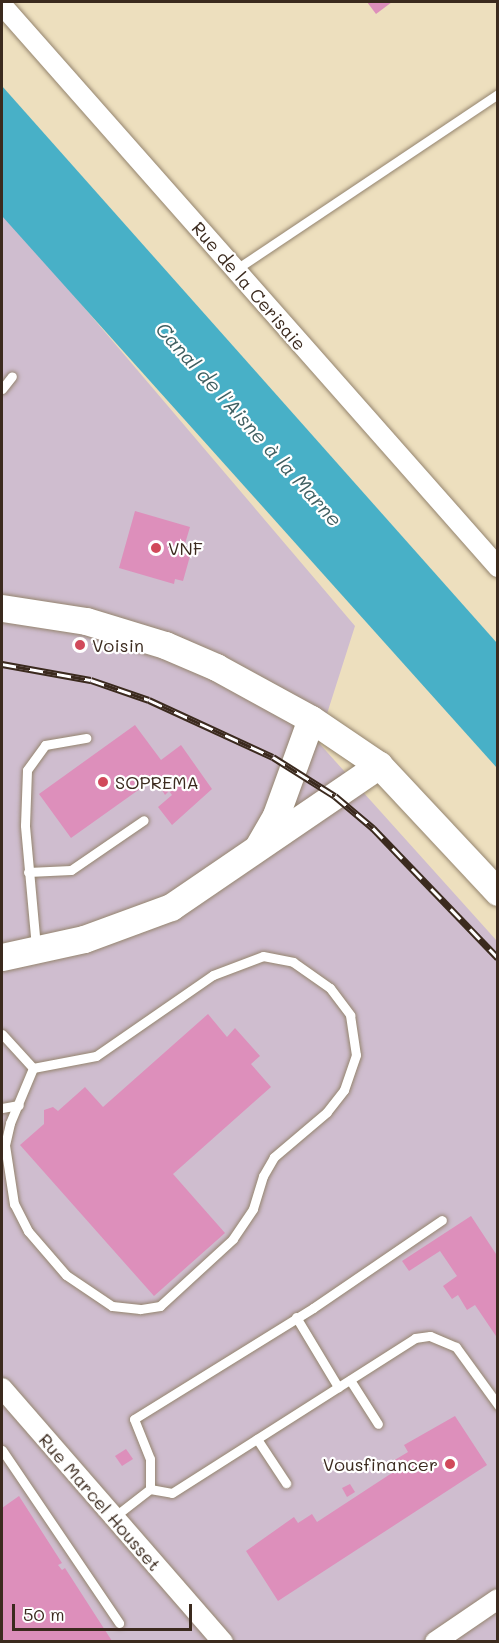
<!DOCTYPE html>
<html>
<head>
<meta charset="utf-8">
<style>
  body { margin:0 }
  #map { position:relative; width:499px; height:1643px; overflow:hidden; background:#eddfbe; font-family:Mali,sans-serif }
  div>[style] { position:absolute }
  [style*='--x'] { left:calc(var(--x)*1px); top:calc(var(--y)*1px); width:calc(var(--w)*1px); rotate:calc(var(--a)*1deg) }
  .industrial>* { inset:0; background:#cfbdcf }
  .water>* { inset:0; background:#48b0c7 }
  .building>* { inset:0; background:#dd8fbb }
  .roads { filter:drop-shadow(0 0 2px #94846e) drop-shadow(0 0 2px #94846e) }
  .lane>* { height:9px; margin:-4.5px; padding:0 4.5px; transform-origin:4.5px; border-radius:4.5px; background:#fff }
  .street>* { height:20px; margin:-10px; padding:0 10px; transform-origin:10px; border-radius:10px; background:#fff }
  .secondary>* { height:27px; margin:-13.5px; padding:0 13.5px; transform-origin:13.5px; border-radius:13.5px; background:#fff }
  .rail>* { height:7px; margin-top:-3.5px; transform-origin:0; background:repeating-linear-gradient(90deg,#fff 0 14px,#3b2a1e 0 28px); box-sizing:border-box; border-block:2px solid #3b2a1e }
  .dots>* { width:16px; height:16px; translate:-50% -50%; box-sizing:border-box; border:3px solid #fff; border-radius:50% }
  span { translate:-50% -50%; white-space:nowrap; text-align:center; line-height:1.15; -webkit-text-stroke:4.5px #fff; paint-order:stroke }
  .street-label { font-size:18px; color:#3b2a1e }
  .poi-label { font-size:18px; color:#3b2a1e }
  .left { translate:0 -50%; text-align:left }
  .right { translate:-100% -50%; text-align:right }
  .water-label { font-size:20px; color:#406062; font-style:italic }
  .frame { position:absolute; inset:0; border:3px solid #3b2a1e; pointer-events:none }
  .scale { position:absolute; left:12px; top:1604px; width:180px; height:27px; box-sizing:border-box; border:3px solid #3b2a1e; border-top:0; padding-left:8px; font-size:18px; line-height:21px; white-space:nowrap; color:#3b2a1e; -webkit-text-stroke:4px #fff; paint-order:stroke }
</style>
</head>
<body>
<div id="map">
  <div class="industrial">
    <div style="clip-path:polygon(2px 211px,355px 626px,318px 742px,497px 941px,497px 1641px,2px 1641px)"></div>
  </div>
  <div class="water">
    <div style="clip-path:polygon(2px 86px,497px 643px,497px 768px,2px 216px)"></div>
  </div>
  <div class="building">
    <div style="clip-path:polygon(367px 2px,392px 2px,376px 14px)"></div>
    <div style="clip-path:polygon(135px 511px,190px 527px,184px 547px,192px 549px,183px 581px,175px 579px,174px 584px,119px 568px)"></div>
    <div style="clip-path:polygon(135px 725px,161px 760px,181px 745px,212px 789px,172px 825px,158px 807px,172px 795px,169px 791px,165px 795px,162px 790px,166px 787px,158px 776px,71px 838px,39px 794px)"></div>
    <div style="clip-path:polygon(208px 1014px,227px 1037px,235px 1028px,260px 1056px,251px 1064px,271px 1087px,173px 1174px,225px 1233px,154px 1296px,20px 1145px,44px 1124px,44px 1110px,53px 1107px,58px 1111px,85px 1087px,103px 1107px)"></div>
    <div style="clip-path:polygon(471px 1216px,498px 1257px,498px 1339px,475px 1305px,467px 1310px,458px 1295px,452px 1299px,443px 1286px,457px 1276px,440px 1251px,409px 1271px,402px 1261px)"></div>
    <div style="clip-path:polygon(455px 1416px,487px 1465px,278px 1601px,246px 1551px,294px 1517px,298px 1523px,312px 1514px,317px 1522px,398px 1469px,393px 1461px,408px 1452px,404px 1445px)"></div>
    <div style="clip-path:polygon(126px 1449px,133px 1459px,122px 1466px,115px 1456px)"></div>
    <div style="clip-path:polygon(350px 1484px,355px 1492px,347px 1497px,342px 1488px)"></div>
    <div style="clip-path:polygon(19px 1496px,62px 1563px,58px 1565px,62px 1570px,65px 1568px,112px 1641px,2px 1641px,2px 1508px)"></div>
  </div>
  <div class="roads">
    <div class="lane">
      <div style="--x:235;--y:270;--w:316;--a:-33.8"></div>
      <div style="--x:2;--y:389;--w:16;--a:-52"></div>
      <div style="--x:28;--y:872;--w:43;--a:-2.7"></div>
      <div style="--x:71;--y:870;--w:88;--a:-34.4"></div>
      <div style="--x:36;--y:947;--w:122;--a:-95.2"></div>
      <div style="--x:25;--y:825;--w:55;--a:-87.9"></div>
      <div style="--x:27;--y:770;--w:31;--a:-54"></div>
      <div style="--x:45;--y:745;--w:42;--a:-9.7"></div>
      <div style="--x:263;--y:956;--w:31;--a:11"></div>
      <div style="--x:293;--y:962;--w:45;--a:35.1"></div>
      <div style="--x:330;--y:988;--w:34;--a:53"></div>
      <div style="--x:350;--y:1015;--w:40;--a:81.5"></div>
      <div style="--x:356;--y:1055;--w:37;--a:109"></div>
      <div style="--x:344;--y:1090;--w:28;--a:128"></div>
      <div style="--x:327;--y:1112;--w:70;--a:139.7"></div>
      <div style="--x:274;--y:1157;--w:22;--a:120"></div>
      <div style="--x:263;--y:1176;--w:34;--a:107"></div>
      <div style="--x:253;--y:1209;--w:36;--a:124"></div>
      <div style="--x:233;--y:1239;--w:99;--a:137.5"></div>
      <div style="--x:160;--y:1306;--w:20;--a:171"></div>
      <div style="--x:140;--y:1309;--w:28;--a:-174"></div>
      <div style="--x:112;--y:1306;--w:55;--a:-146"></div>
      <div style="--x:66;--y:1275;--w:58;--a:-130.8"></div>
      <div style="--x:28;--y:1231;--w:30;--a:-117"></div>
      <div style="--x:14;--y:1204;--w:60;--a:-98.7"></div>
      <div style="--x:5;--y:1145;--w:23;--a:-77"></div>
      <div style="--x:10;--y:1123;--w:60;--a:-67.3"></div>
      <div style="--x:33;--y:1068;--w:64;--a:-10.8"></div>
      <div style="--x:96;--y:1056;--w:142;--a:-34.7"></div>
      <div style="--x:213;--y:975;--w:53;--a:-20.8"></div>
      <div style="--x:2;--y:1034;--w:46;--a:47.6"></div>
      <div style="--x:2;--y:1108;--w:17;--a:-10"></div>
      <div style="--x:296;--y:1317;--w:82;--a:59"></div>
      <div style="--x:350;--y:1380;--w:52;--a:57.5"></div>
      <div style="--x:257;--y:1439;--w:53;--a:56.6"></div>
      <div style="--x:2;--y:1450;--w:209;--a:55.9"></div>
      <div style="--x:150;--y:1489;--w:30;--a:-90"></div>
      <div style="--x:150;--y:1459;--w:43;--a:-111.8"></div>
      <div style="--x:134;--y:1419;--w:211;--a:-31.8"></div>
      <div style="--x:313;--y:1308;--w:156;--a:-34.3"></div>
      <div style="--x:114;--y:1517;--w:46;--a:-37.9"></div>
      <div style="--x:150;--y:1489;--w:22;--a:10"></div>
      <div style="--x:172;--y:1493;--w:288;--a:-32.5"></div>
      <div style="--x:415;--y:1338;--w:15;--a:-8"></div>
      <div style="--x:430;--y:1336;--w:28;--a:23"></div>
      <div style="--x:456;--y:1347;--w:72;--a:54.1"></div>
    </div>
    <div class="street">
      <div style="--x:2;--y:5;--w:750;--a:48.57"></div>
      <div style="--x:2;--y:1388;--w:337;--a:49"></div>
      <div style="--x:435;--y:1642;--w:76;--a:-34.3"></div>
    </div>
    <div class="secondary">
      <div style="--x:2;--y:608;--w:85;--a:8.8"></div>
      <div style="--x:86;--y:621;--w:83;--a:16.9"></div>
      <div style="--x:165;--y:645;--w:56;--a:23.3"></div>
      <div style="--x:216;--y:667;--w:108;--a:28.7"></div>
      <div style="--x:311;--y:719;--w:82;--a:34.1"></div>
      <div style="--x:379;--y:765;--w:174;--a:46.9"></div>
      <div style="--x:259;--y:845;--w:34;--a:-60"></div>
      <div style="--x:276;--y:815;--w:102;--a:-70"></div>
      <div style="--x:2;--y:957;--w:84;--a:-12.4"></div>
      <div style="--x:84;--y:939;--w:93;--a:-20.2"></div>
      <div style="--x:171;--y:907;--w:252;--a:-34.3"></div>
    </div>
  </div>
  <div class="rail">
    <div style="--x:2;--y:664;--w:90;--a:10.2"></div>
    <div style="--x:91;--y:680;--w:61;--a:19"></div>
    <div style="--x:149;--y:700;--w:136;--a:24.7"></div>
    <div style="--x:273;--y:757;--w:73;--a:32.2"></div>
    <div style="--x:335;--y:796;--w:50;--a:40.1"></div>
    <div style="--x:373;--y:828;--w:180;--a:46.1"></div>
  </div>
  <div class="dots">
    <div style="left:156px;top:548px;background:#d1495b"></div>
    <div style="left:80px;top:645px;background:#d1495b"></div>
    <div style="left:103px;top:782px;background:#d1495b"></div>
    <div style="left:450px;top:1464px;background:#d1495b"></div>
  </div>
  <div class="street-label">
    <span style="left:249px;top:286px;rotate:49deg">Rue de la Cerisaie</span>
    <span style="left:100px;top:1502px;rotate:49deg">Rue Marcel Housset</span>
  </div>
  <div class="poi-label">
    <span class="left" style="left:168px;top:548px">VNF</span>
    <span class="left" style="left:92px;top:645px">Voisin</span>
    <span class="left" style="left:115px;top:782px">SOPREMA</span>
    <span class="right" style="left:438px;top:1464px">Vousfinancer</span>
  </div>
  <div class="water-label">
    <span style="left:249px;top:424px;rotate:48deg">Canal de l'Aisne à la Marne</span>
  </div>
  <div class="frame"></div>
  <div class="scale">50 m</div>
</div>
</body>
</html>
